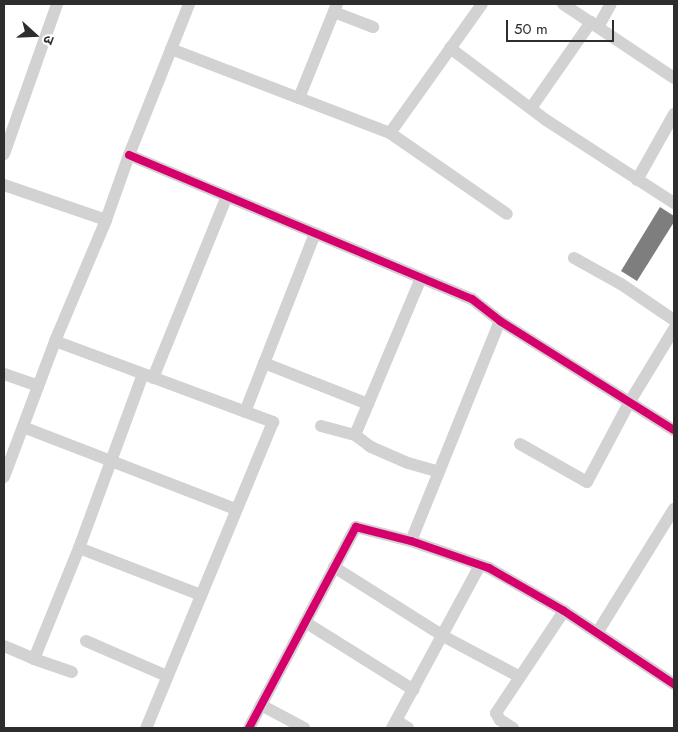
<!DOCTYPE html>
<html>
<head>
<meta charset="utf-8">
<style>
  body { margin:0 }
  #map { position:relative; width:678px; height:732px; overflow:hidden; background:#fff; font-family:Jost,"Noto Sans Devanagari",sans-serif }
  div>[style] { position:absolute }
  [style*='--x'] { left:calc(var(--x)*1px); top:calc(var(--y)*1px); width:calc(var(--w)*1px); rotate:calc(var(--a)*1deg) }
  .building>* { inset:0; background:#7e7e7e }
  .minor>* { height:12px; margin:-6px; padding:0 6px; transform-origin:6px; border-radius:6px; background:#d2d2d2 }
  .cycleway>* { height:8px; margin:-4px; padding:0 4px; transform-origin:4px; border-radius:4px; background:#d6006c }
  span { translate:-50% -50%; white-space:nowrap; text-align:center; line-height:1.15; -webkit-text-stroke:5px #fff; paint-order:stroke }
  .frame { position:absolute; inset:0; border:5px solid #2d2d2d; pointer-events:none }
  .north { position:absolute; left:10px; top:10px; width:50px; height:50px; -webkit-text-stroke:4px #fff; paint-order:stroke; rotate:110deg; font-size:14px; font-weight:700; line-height:20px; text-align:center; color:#2d2d2d }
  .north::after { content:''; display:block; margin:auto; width:18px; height:22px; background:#2d2d2d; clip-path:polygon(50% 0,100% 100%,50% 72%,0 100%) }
  .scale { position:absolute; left:506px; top:20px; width:108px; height:22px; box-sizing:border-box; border:2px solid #2d2d2d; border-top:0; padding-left:6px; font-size:15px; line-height:18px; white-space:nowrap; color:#2d2d2d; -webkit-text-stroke:4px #fff; paint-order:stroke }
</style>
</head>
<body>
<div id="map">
  <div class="building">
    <div style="clip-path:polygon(660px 207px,674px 216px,674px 222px,637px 281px,621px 271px)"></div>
  </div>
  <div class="minor">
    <div style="--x:563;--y:4;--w:133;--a:33.7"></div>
    <div style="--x:334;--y:12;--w:42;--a:21"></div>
    <div style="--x:598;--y:27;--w:26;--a:-61"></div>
    <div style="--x:450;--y:48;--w:120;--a:36.9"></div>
    <div style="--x:546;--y:120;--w:153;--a:33"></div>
    <div style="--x:171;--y:49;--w:235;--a:21"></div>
    <div style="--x:390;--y:133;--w:142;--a:34.7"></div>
    <div style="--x:299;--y:98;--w:101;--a:-68"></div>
    <div style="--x:531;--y:108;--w:105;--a:-55.1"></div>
    <div style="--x:390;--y:133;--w:158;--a:-54.5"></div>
    <div style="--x:4;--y:154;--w:159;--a:-70.5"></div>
    <div style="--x:129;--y:155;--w:372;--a:22.8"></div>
    <div style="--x:472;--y:299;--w:36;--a:38"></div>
    <div style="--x:500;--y:321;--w:205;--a:32.1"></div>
    <div style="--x:637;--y:180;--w:76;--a:-60.7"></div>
    <div style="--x:4;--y:185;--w:108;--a:18.9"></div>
    <div style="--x:574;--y:258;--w:54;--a:29"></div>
    <div style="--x:621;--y:284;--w:64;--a:34.2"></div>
    <div style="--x:55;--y:341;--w:233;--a:20.4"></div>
    <div style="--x:273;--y:422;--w:331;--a:112.5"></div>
    <div style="--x:264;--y:363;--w:112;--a:21.5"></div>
    <div style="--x:4;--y:374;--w:36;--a:19"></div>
    <div style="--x:153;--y:378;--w:196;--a:-67.9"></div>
    <div style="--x:245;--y:412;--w:192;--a:-68.6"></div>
    <div style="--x:321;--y:426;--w:35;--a:15"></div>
    <div style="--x:355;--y:435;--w:170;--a:-67.2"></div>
    <div style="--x:23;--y:427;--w:228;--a:21.1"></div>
    <div style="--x:355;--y:435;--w:20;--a:37"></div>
    <div style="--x:371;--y:447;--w:40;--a:23.4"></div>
    <div style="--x:408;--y:463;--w:32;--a:16"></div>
    <div style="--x:520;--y:444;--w:77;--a:29.6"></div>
    <div style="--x:587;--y:482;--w:89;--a:-62"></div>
    <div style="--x:629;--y:403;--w:87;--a:-58.7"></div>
    <div style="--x:4;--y:477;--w:145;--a:-69.4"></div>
    <div style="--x:55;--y:341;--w:131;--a:-67.1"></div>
    <div style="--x:106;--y:220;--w:69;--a:-70.5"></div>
    <div style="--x:129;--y:155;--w:162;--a:-68.3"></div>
    <div style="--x:411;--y:541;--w:237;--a:-68"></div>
    <div style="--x:79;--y:548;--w:131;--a:21.1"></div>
    <div style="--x:334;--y:567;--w:129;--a:32.3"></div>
    <div style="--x:443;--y:636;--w:87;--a:28"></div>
    <div style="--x:305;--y:622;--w:128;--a:32"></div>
    <div style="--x:597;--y:633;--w:146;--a:-58.2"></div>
    <div style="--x:86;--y:641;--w:88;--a:23.4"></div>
    <div style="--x:4;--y:646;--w:33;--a:23"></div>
    <div style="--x:34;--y:659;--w:40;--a:18.9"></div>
    <div style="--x:34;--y:659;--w:120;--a:-67.9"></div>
    <div style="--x:79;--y:548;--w:185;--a:-69.8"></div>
    <div style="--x:261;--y:705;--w:49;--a:28.1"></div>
    <div style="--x:397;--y:721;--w:13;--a:32"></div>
    <div style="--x:249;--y:728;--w:228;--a:-62"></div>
    <div style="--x:356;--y:527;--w:57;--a:14.3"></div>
    <div style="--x:411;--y:541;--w:83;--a:19.1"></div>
    <div style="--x:489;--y:568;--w:86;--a:29.8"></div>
    <div style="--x:564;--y:611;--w:132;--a:33.6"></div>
    <div style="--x:392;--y:728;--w:185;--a:-61.6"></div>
    <div style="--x:513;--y:728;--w:15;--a:-148"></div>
    <div style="--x:500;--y:720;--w:8;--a:-120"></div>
    <div style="--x:496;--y:713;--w:123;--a:-56.3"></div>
  </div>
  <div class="cycleway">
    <div style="--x:129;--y:155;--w:372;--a:22.8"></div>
    <div style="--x:472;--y:299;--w:36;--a:38"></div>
    <div style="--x:500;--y:321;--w:205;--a:32.1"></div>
    <div style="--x:249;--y:728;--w:228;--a:-62"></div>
    <div style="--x:356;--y:527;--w:57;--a:14.3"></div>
    <div style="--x:411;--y:541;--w:83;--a:19.1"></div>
    <div style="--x:489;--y:568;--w:86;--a:29.8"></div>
    <div style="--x:564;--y:611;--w:132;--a:33.6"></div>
  </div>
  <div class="frame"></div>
  <div class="north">उ</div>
  <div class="scale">50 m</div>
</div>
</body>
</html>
